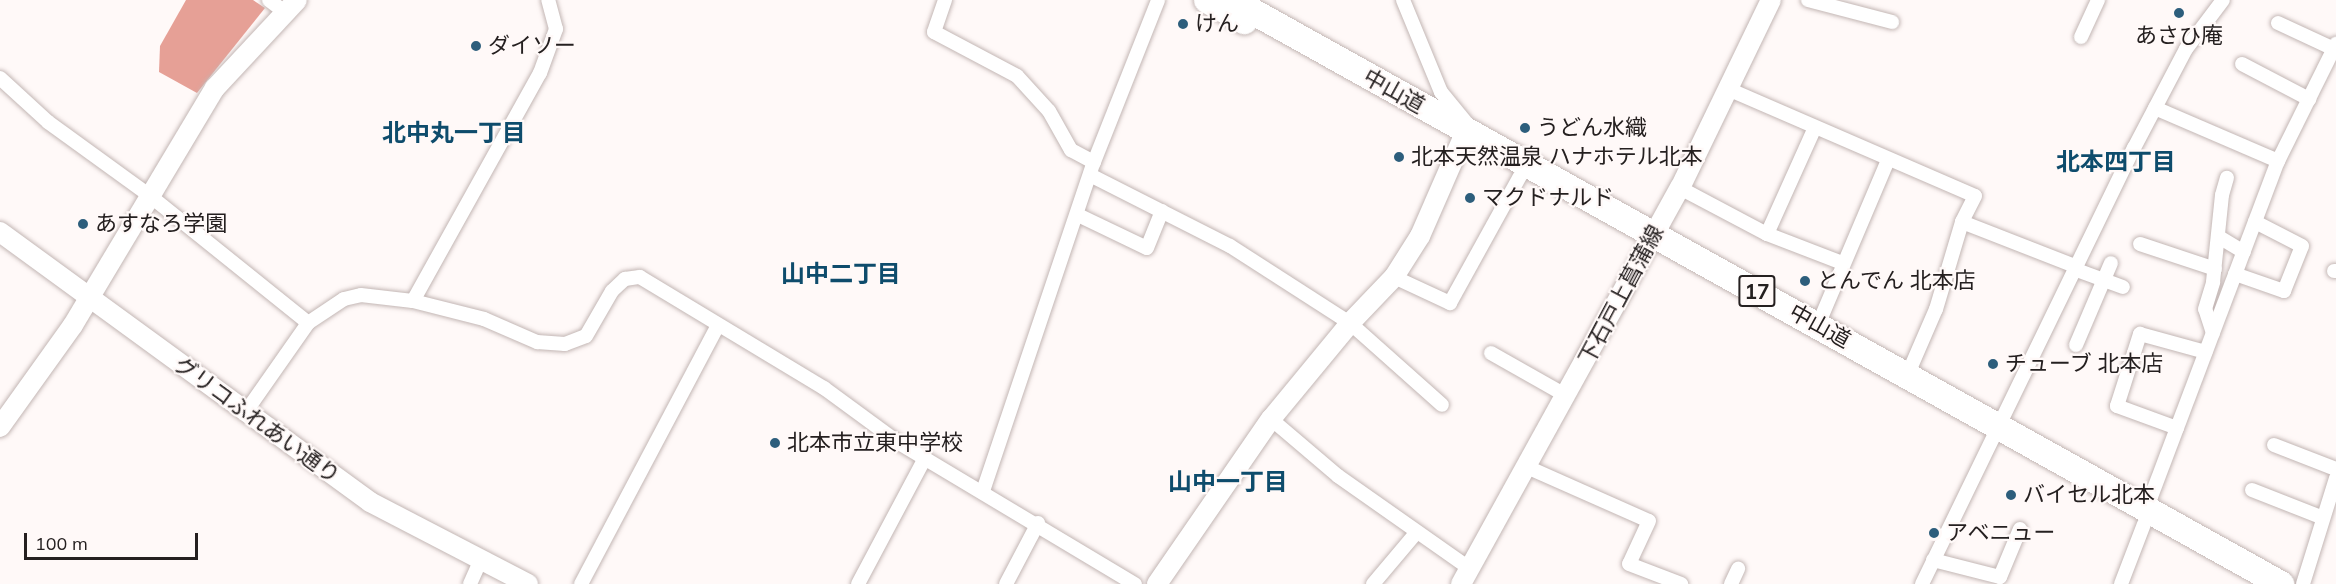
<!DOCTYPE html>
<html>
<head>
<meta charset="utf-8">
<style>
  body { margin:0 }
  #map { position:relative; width:2336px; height:584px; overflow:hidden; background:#fff9f8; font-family:Mulish,"Noto Sans JP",sans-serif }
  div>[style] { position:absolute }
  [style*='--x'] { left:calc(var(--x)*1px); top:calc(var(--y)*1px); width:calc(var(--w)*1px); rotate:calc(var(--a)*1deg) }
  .forest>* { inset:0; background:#e6a096 }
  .roads { filter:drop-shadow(0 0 2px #c3b6b4) drop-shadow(0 0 2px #c3b6b4) }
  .street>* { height:14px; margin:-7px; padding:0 7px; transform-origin:7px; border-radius:7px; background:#fff }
  .secondary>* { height:20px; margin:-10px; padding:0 10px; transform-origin:10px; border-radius:10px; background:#fff }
  .highway>* { height:26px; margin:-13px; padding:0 13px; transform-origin:13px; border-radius:13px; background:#fff }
  .dots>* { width:16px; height:16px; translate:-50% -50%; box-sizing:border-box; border:3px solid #fff9f8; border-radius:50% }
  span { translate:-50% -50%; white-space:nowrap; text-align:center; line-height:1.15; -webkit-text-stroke:4.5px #fff9f8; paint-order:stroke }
  .shield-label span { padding:2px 4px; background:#fff9f8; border:2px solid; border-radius:4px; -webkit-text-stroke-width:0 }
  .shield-label { font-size:21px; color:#252020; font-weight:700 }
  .poi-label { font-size:22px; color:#252020 }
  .left { translate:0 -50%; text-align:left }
  .street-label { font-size:22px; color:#252020 }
  .neighbourhood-label { font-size:24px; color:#0e4c6c; font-weight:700 }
  .scale { position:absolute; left:24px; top:533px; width:174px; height:27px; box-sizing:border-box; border:3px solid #252020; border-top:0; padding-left:8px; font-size:18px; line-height:21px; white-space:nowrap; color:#252020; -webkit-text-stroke:4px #fff9f8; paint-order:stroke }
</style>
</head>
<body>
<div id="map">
  <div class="forest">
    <div style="clip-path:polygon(186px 0,253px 0,265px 8px,197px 93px,159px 72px,160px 46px)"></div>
  </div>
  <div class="roads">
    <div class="street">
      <div style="--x:269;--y:0;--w:21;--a:37"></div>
      <div style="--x:945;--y:0;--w:34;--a:109"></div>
      <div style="--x:934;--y:32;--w:94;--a:27.9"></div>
      <div style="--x:1017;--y:76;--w:47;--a:47.6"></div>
      <div style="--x:1049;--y:111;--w:45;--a:60.6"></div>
      <div style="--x:1071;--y:150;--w:26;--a:28"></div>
      <div style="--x:1403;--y:0;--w:100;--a:67.6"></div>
      <div style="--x:1441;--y:92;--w:43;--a:50.7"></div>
      <div style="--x:1808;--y:0;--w:87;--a:14.7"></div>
      <div style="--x:2278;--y:23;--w:62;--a:24.9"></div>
      <div style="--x:2081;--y:37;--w:41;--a:-65.3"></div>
      <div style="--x:2242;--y:64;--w:76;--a:27.6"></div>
      <div style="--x:0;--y:78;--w:65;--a:42.5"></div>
      <div style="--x:48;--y:122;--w:125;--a:35.9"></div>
      <div style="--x:149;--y:195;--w:204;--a:38.8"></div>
      <div style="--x:1728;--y:89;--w:269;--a:23.4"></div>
      <div style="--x:1975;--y:196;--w:29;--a:117"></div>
      <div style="--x:1962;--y:222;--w:91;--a:106.6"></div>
      <div style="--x:1936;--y:309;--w:73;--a:113.4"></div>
      <div style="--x:2155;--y:108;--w:134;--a:23.3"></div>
      <div style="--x:1090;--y:175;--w:157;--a:26.9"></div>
      <div style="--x:1230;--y:246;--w:143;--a:32.7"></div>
      <div style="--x:1350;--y:323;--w:123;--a:41.7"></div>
      <div style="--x:1680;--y:188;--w:98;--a:27.9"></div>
      <div style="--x:1767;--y:234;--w:80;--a:21.1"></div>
      <div style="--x:1078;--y:215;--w:76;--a:25.6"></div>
      <div style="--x:1147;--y:248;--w:40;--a:-68"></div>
      <div style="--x:1962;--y:222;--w:121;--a:21.3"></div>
      <div style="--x:1767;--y:234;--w:117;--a:-65.8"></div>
      <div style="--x:2219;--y:237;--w:29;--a:31"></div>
      <div style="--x:2140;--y:244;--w:79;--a:18.4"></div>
      <div style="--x:2074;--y:269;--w:52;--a:20.2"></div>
      <div style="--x:2334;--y:271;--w:2;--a:0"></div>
      <div style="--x:2235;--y:274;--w:52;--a:19.1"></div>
      <div style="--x:2284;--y:291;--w:48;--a:-68.2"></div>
      <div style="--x:2302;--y:246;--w:53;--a:-152.9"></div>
      <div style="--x:1394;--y:277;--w:62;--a:24.9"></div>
      <div style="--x:1450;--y:303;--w:145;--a:-61.1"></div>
      <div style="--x:413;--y:301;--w:261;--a:-60.9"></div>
      <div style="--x:540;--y:73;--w:47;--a:-70"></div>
      <div style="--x:556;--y:29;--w:30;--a:-105"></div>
      <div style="--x:1818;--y:325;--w:179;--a:-67"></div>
      <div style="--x:2213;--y:333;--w:25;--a:-108"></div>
      <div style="--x:2205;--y:309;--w:28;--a:-73"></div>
      <div style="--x:2213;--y:282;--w:87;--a:-84.1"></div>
      <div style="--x:2222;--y:195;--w:18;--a:-74"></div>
      <div style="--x:2076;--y:345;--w:89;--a:-66.9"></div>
      <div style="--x:1491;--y:353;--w:87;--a:29.5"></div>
      <div style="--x:245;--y:413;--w:110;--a:-55"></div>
      <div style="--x:308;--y:323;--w:43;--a:-33.7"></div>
      <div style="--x:344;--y:299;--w:17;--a:-13"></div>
      <div style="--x:361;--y:295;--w:52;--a:6.6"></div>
      <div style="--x:413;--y:301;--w:73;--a:14.2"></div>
      <div style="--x:484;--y:319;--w:58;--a:23.5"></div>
      <div style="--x:537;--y:342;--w:28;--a:4"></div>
      <div style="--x:565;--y:344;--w:22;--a:-21"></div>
      <div style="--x:586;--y:336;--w:52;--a:-60"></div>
      <div style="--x:612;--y:291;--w:18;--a:-43"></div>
      <div style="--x:625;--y:279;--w:15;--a:-8"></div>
      <div style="--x:640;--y:277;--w:215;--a:31.1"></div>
      <div style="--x:824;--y:388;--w:93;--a:36.3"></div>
      <div style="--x:899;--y:443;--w:275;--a:30.9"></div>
      <div style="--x:1271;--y:419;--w:88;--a:40.4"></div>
      <div style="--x:1338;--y:476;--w:160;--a:35.1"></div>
      <div style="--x:2177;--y:428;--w:64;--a:-159.9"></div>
      <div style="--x:2117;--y:406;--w:76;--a:-72.3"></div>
      <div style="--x:2140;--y:334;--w:68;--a:15.3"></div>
      <div style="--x:2274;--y:445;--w:66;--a:21.2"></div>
      <div style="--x:1527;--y:467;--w:133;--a:23.9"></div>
      <div style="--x:1649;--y:521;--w:47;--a:114.9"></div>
      <div style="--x:1629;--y:564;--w:56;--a:21"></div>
      <div style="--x:2252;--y:490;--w:76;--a:21.5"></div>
      <div style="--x:983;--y:491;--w:347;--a:-71.4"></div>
      <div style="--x:1094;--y:162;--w:174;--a:-68.4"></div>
      <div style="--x:2146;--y:510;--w:373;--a:-69.3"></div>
      <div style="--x:2278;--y:161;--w:131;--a:-63.6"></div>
      <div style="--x:1933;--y:560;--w:69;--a:14.2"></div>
      <div style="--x:2000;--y:577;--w:52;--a:-67.4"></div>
      <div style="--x:470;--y:584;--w:27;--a:-66"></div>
      <div style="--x:581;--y:584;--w:291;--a:-62.1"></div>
      <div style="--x:858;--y:584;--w:143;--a:-62"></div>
      <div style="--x:1006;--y:584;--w:69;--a:-62.3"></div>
      <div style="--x:1373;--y:584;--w:68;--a:-49.8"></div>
      <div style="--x:1731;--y:584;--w:17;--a:-65"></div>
      <div style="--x:1922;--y:584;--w:485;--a:-64.1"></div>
      <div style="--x:2134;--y:148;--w:112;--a:-62.3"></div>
      <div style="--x:2186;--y:49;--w:61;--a:-52.9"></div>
      <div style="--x:2121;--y:584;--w:64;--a:-69"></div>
      <div style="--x:2303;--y:584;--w:111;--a:-72.7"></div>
    </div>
    <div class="secondary">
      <div style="--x:0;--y:232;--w:458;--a:36.1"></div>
      <div style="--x:370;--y:502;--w:178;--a:27.4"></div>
      <div style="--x:0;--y:427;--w:125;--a:-54.4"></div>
      <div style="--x:73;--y:325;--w:276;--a:-59.1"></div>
      <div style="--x:215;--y:88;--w:120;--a:-47"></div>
      <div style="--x:1157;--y:584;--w:201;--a:-55.4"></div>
      <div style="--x:1271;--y:419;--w:124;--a:-50.5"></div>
      <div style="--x:1350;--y:323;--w:64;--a:-46.3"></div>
      <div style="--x:1394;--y:277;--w:49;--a:-57.6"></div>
      <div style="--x:1420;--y:236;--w:103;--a:-66.4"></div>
      <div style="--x:1461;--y:584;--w:453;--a:-61.1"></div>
      <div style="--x:1680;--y:188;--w:209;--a:-64.2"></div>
    </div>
    <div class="highway">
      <div style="--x:1207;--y:0;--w:43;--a:29.6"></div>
      <div style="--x:1232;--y:0;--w:1201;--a:29.11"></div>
    </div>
  </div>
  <div class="dots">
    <div style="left:2179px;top:13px;background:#2d5e7c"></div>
    <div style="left:1183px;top:24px;background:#2d5e7c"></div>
    <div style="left:476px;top:46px;background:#2d5e7c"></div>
    <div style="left:1525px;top:128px;background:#2d5e7c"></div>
    <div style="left:1399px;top:157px;background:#2d5e7c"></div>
    <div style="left:1470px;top:198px;background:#2d5e7c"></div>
    <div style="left:83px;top:224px;background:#2d5e7c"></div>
    <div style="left:1805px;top:281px;background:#2d5e7c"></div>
    <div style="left:1993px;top:364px;background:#2d5e7c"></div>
    <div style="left:775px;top:443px;background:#2d5e7c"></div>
    <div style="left:2011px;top:495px;background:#2d5e7c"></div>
    <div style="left:1934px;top:533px;background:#2d5e7c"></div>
  </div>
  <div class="shield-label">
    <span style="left:1757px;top:291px">17</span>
  </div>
  <div class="poi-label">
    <span class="left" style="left:1195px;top:24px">けん</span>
    <span style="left:2179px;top:36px">あさひ庵</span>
    <span class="left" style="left:488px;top:46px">ダイソー</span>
    <span class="left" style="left:1537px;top:128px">うどん水織</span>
    <span class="left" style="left:1411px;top:157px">北本天然温泉 ハナホテル北本</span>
    <span class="left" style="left:1482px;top:198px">マクドナルド</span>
    <span class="left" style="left:95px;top:224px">あすなろ学園</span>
    <span class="left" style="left:1817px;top:281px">とんでん 北本店</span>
    <span class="left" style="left:2005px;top:364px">チューブ 北本店</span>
    <span class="left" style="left:787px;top:443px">北本市立東中学校</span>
    <span class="left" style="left:2023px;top:495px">バイセル北本</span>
    <span class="left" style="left:1946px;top:533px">アベニュー</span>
  </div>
  <div class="street-label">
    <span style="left:1394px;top:91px;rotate:29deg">中山道</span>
    <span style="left:1621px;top:295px;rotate:-62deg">下石戸上菖蒲線</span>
    <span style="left:1820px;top:326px;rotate:29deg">中山道</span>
    <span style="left:257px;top:420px;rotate:36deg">グリコふれあい通り</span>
  </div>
  <div class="neighbourhood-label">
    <span style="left:454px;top:133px">北中丸一丁目</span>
    <span style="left:2116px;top:162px">北本四丁目</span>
    <span style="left:841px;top:274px">山中二丁目</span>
    <span style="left:1228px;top:482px">山中一丁目</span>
  </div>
  <div class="scale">100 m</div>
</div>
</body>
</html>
